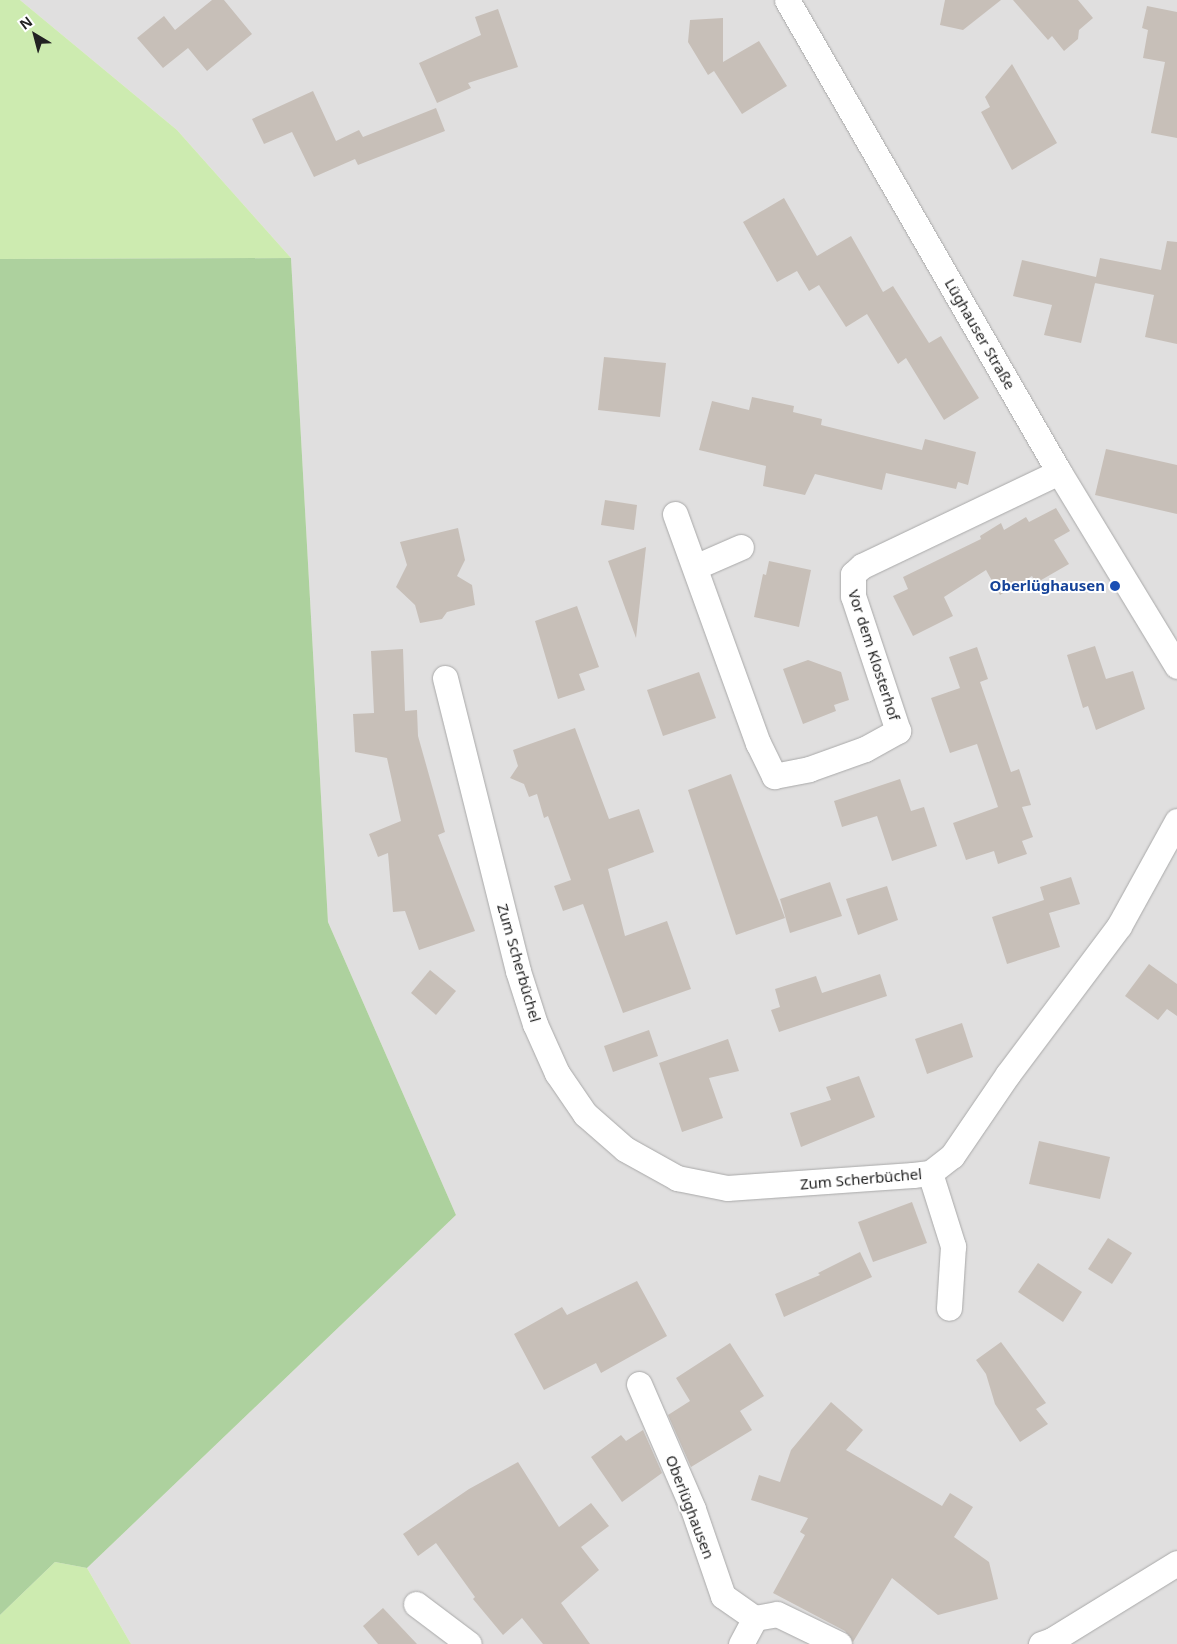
<!DOCTYPE html>
<html>
<head>
<meta charset="utf-8">
<style>
  body { margin:0 }
  #map { position:relative; width:1177px; height:1644px; overflow:hidden; background:#f2efe9; font-family:"Noto Sans",sans-serif }
  div>[style] { position:absolute }
  [style*='--x'] { left:calc(var(--x)*1px); top:calc(var(--y)*1px); width:calc(var(--w)*1px); rotate:calc(var(--a)*1deg) }
  .residential>* { inset:0; background:#e0dfdf }
  .grass>* { inset:0; background:#cdebb0 }
  .forest>* { inset:0; background:#add19e }
  .building>* { inset:0; background:#c7bfb8 }
  .roads { filter:drop-shadow(0 0 1px #a9a9a9) drop-shadow(0 0 1px #a9a9a9) }
  .minor>* { height:25px; margin:-12.5px; padding:0 12.5px; transform-origin:12.5px; border-radius:12.5px; background:#fff }
  .dots>* { width:14px; height:14px; translate:-50% -50%; box-sizing:border-box; border:2px solid #fff; border-radius:50% }
  span { translate:-50% -50%; white-space:nowrap; text-align:center; line-height:1.15; -webkit-text-stroke:4px #fff; paint-order:stroke }
  .street-label { font-size:15px; color:#222 }
  .transit-label { font-size:15px; color:#164399; font-weight:700 }
  .right { translate:-100% -50%; text-align:right }
  .north { position:absolute; left:10px; top:10px; width:50px; height:50px; -webkit-text-stroke:4px #fff; paint-order:stroke; rotate:323deg; font-size:14px; font-weight:700; line-height:20px; text-align:center; color:#222 }
  .north::after { content:''; display:block; margin:auto; width:18px; height:22px; background:#222; clip-path:polygon(50% 0,100% 100%,50% 72%,0 100%) }
</style>
</head>
<body>
<div id="map">
  <div class="residential">
    <div style="clip-path:polygon(20px 0,1177px 0,1177px 1644px,131px 1644px,87px 1568px,456px 1215px,328px 922px,291px 258px,177px 130px)"></div>
  </div>
  <div class="grass">
    <div style="clip-path:polygon(0 0,20px 0,177px 130px,291px 258px,0 259px)"></div>
    <div style="clip-path:polygon(55px 1562px,87px 1568px,131px 1644px,0 1644px,0 1615px)"></div>
  </div>
  <div class="forest">
    <div style="clip-path:polygon(291px 258px,328px 922px,456px 1215px,87px 1568px,55px 1562px,0 1615px,0 259px)"></div>
  </div>
  <div class="building">
    <div style="clip-path:polygon(212px 0,224px 0,252px 34px,207px 71px,188px 48px,163px 68px,137px 38px,164px 16px,175px 30px)"></div>
    <div style="clip-path:polygon(945px 0,1001px 0,963px 30px,940px 25px)"></div>
    <div style="clip-path:polygon(1013px 0,1078px 0,1093px 18px,1079px 30px,1078px 39px,1064px 51px,1052px 36px,1048px 40px)"></div>
    <div style="clip-path:polygon(1147px 6px,1177px 12px,1177px 138px,1151px 133px,1165px 62px,1143px 58px,1148px 30px,1142px 28px)"></div>
    <div style="clip-path:polygon(498px 9px,518px 67px,468px 83px,471px 88px,437px 103px,419px 63px,481px 35px,475px 17px)"></div>
    <div style="clip-path:polygon(723px 18px,723px 62px,759px 41px,787px 86px,742px 114px,714px 71px,708px 75px,688px 42px,690px 20px)"></div>
    <div style="clip-path:polygon(1012px 64px,1057px 143px,1012px 170px,981px 112px,990px 107px,985px 97px)"></div>
    <div style="clip-path:polygon(313px 91px,336px 141px,359px 130px,363px 137px,436px 108px,445px 131px,358px 165px,355px 159px,314px 177px,292px 132px,264px 144px,252px 119px)"></div>
    <div style="clip-path:polygon(784px 198px,817px 256px,851px 236px,883px 292px,893px 286px,929px 343px,941px 336px,979px 398px,944px 420px,906px 358px,898px 364px,867px 314px,846px 327px,819px 285px,809px 291px,797px 271px,777px 282px,743px 222px)"></div>
    <div style="clip-path:polygon(1167px 241px,1177px 242px,1177px 344px,1145px 337px,1154px 295px,1095px 283px,1096px 279px,1081px 343px,1044px 335px,1052px 305px,1013px 296px,1022px 260px,1096px 277px,1100px 258px,1161px 270px)"></div>
    <div style="clip-path:polygon(604px 357px,666px 363px,660px 417px,598px 410px)"></div>
    <div style="clip-path:polygon(752px 397px,794px 406px,793px 412px,822px 419px,821px 425px,922px 450px,925px 439px,976px 452px,968px 485px,958px 482px,956px 489px,886px 473px,882px 490px,815px 474px,805px 495px,763px 486px,766px 466px,699px 450px,712px 401px,749px 410px)"></div>
    <div style="clip-path:polygon(1106px 449px,1177px 465px,1177px 514px,1095px 495px)"></div>
    <div style="clip-path:polygon(605px 500px,637px 505px,634px 530px,601px 525px)"></div>
    <div style="clip-path:polygon(1056px 508px,1070px 531px,1054px 540px,1069px 564px,1036px 583px,1032px 576px,1000px 595px,986px 570px,944px 597px,953px 616px,913px 636px,893px 596px,908px 589px,903px 577px,981px 539px,980px 536px,1001px 523px,1004px 530px,1026px 517px,1029px 522px)"></div>
    <div style="clip-path:polygon(458px 528px,465px 560px,457px 576px,472px 585px,475px 605px,447px 612px,442px 619px,420px 623px,415px 605px,396px 587px,407px 565px,400px 542px)"></div>
    <div style="clip-path:polygon(646px 547px,636px 638px,608px 561px)"></div>
    <div style="clip-path:polygon(769px 561px,811px 570px,799px 627px,754px 617px,763px 574px,766px 575px)"></div>
    <div style="clip-path:polygon(577px 606px,599px 667px,579px 674px,585px 690px,558px 699px,535px 621px)"></div>
    <div style="clip-path:polygon(1095px 646px,1106px 679px,1133px 671px,1145px 709px,1096px 730px,1088px 706px,1083px 708px,1067px 655px)"></div>
    <div style="clip-path:polygon(977px 647px,988px 679px,980px 682px,1011px 772px,1019px 769px,1031px 805px,1022px 807px,1033px 837px,1022px 841px,1027px 854px,998px 864px,994px 851px,966px 860px,953px 823px,998px 807px,977px 744px,950px 753px,931px 698px,960px 688px,949px 657px)"></div>
    <div style="clip-path:polygon(403px 649px,405px 711px,417px 710px,418px 736px,445px 832px,438px 835px,475px 931px,419px 950px,405px 911px,393px 912px,388px 853px,378px 857px,369px 834px,401px 821px,387px 758px,355px 752px,353px 714px,374px 713px,371px 651px)"></div>
    <div style="clip-path:polygon(808px 660px,841px 672px,849px 700px,834px 705px,836px 711px,803px 724px,783px 669px)"></div>
    <div style="clip-path:polygon(699px 672px,716px 718px,663px 736px,647px 690px)"></div>
    <div style="clip-path:polygon(575px 728px,609px 819px,639px 809px,654px 852px,608px 869px,625px 936px,667px 921px,691px 989px,623px 1013px,583px 904px,563px 911px,554px 886px,571px 880px,548px 816px,544px 818px,537px 794px,529px 797px,524px 784px,510px 778px,518px 766px,513px 750px)"></div>
    <div style="clip-path:polygon(731px 774px,785px 918px,736px 935px,688px 790px)"></div>
    <div style="clip-path:polygon(900px 779px,911px 811px,924px 807px,937px 846px,892px 861px,877px 816px,842px 827px,834px 801px)"></div>
    <div style="clip-path:polygon(1071px 877px,1080px 904px,1049px 913px,1060px 947px,1007px 964px,992px 917px,1044px 900px,1040px 887px)"></div>
    <div style="clip-path:polygon(830px 882px,842px 916px,790px 933px,780px 899px)"></div>
    <div style="clip-path:polygon(887px 886px,898px 920px,858px 935px,846px 899px)"></div>
    <div style="clip-path:polygon(1149px 964px,1177px 984px,1177px 1016px,1167px 1009px,1158px 1020px,1125px 996px)"></div>
    <div style="clip-path:polygon(430px 970px,456px 991px,436px 1015px,411px 993px)"></div>
    <div style="clip-path:polygon(880px 974px,887px 996px,779px 1032px,771px 1010px,780px 1007px,775px 989px,816px 976px,822px 993px)"></div>
    <div style="clip-path:polygon(962px 1023px,973px 1057px,927px 1074px,915px 1039px)"></div>
    <div style="clip-path:polygon(649px 1030px,658px 1056px,613px 1072px,604px 1046px)"></div>
    <div style="clip-path:polygon(728px 1039px,739px 1071px,709px 1078px,723px 1118px,682px 1132px,659px 1063px)"></div>
    <div style="clip-path:polygon(859px 1076px,875px 1117px,801px 1147px,790px 1113px,831px 1100px,826px 1087px)"></div>
    <div style="clip-path:polygon(1039px 1141px,1110px 1157px,1100px 1199px,1029px 1184px)"></div>
    <div style="clip-path:polygon(912px 1202px,927px 1243px,873px 1262px,858px 1222px)"></div>
    <div style="clip-path:polygon(1108px 1238px,1132px 1253px,1112px 1284px,1088px 1269px)"></div>
    <div style="clip-path:polygon(860px 1252px,872px 1277px,784px 1317px,775px 1294px,820px 1275px,818px 1273px)"></div>
    <div style="clip-path:polygon(1038px 1263px,1082px 1292px,1063px 1322px,1018px 1292px)"></div>
    <div style="clip-path:polygon(637px 1281px,667px 1336px,601px 1373px,596px 1363px,544px 1390px,514px 1334px,562px 1307px,567px 1315px)"></div>
    <div style="clip-path:polygon(1001px 1342px,1046px 1403px,1036px 1409px,1048px 1424px,1020px 1442px,995px 1404px,986px 1374px,976px 1360px)"></div>
    <div style="clip-path:polygon(730px 1343px,764px 1396px,740px 1411px,752px 1430px,691px 1467px,668px 1415px,690px 1401px,676px 1378px)"></div>
    <div style="clip-path:polygon(831px 1402px,863px 1430px,846px 1450px,942px 1506px,950px 1493px,973px 1507px,954px 1537px,989px 1562px,998px 1599px,938px 1615px,892px 1578px,853px 1642px,845px 1631px,773px 1593px,805px 1535px,800px 1532px,808px 1518px,751px 1500px,759px 1475px,780px 1482px,791px 1450px)"></div>
    <div style="clip-path:polygon(643px 1430px,662px 1473px,622px 1502px,591px 1457px,621px 1435px,626px 1441px)"></div>
    <div style="clip-path:polygon(518px 1462px,559px 1527px,591px 1503px,609px 1526px,581px 1547px,599px 1570px,561px 1603px,590px 1644px,543px 1644px,522px 1618px,503px 1635px,473px 1599px,475px 1597px,436px 1543px,418px 1556px,403px 1534px,469px 1489px)"></div>
    <div style="clip-path:polygon(383px 1608px,417px 1644px,378px 1644px,363px 1626px)"></div>
  </div>
  <div class="roads">
    <div class="minor">
      <div style="--x:787;--y:0;--w:545;--a:60.05"></div>
      <div style="--x:1059;--y:472;--w:227;--a:58.7"></div>
      <div style="--x:675;--y:514;--w:244;--a:70.1"></div>
      <div style="--x:758;--y:743;--w:37;--a:64"></div>
      <div style="--x:774;--y:776;--w:36;--a:-11"></div>
      <div style="--x:809;--y:769;--w:59;--a:-19.7"></div>
      <div style="--x:865;--y:749;--w:38;--a:-29"></div>
      <div style="--x:898;--y:731;--w:142;--a:-108.4"></div>
      <div style="--x:853;--y:596;--w:22;--a:-90"></div>
      <div style="--x:853;--y:574;--w:12;--a:-42"></div>
      <div style="--x:862;--y:566;--w:218;--a:-25.5"></div>
      <div style="--x:695;--y:567;--w:50;--a:-23.5"></div>
      <div style="--x:445;--y:678;--w:302;--a:76"></div>
      <div style="--x:518;--y:971;--w:56;--a:72.2"></div>
      <div style="--x:535;--y:1024;--w:54;--a:65.8"></div>
      <div style="--x:557;--y:1073;--w:50;--a:55.7"></div>
      <div style="--x:585;--y:1114;--w:53;--a:41.2"></div>
      <div style="--x:625;--y:1149;--w:60;--a:29.1"></div>
      <div style="--x:677;--y:1178;--w:51;--a:11.3"></div>
      <div style="--x:727;--y:1188;--w:186;--a:-4"></div>
      <div style="--x:913;--y:1175;--w:17;--a:-7"></div>
      <div style="--x:930;--y:1173;--w:28;--a:-38"></div>
      <div style="--x:952;--y:1156;--w:99;--a:-55.7"></div>
      <div style="--x:1008;--y:1074;--w:185;--a:-53.1"></div>
      <div style="--x:1119;--y:926;--w:120;--a:-61.1"></div>
      <div style="--x:930;--y:1173;--w:77;--a:72.5"></div>
      <div style="--x:953;--y:1246;--w:62;--a:93.7"></div>
      <div style="--x:639;--y:1384;--w:136;--a:66.6"></div>
      <div style="--x:693;--y:1509;--w:92;--a:71"></div>
      <div style="--x:723;--y:1596;--w:39;--a:35"></div>
      <div style="--x:416;--y:1604;--w:66;--a:37"></div>
      <div style="--x:741;--y:1644;--w:30;--a:-62"></div>
      <div style="--x:755;--y:1618;--w:22;--a:-10"></div>
      <div style="--x:777;--y:1614;--w:69;--a:25.8"></div>
      <div style="--x:1041;--y:1644;--w:12;--a:-20"></div>
      <div style="--x:1052;--y:1640;--w:147;--a:-31.6"></div>
    </div>
  </div>
  <div class="dots">
    <div style="left:1115px;top:586px;background:#1a4fb4"></div>
  </div>
  <div class="street-label">
    <span style="left:980px;top:334px;rotate:60deg">Lüghauser Straße</span>
    <span style="left:874px;top:655px;rotate:72deg">Vor dem Klosterhof</span>
    <span style="left:519px;top:963px;rotate:74deg">Zum Scherbüchel</span>
    <span style="left:861px;top:1179px;rotate:-5deg">Zum Scherbüchel</span>
    <span style="left:690px;top:1507px;rotate:69deg">Oberlüghausen</span>
  </div>
  <div class="transit-label">
    <span class="right" style="left:1105px;top:586px">Oberlüghausen</span>
  </div>
  <div class="north">N</div>
</div>
</body>
</html>
